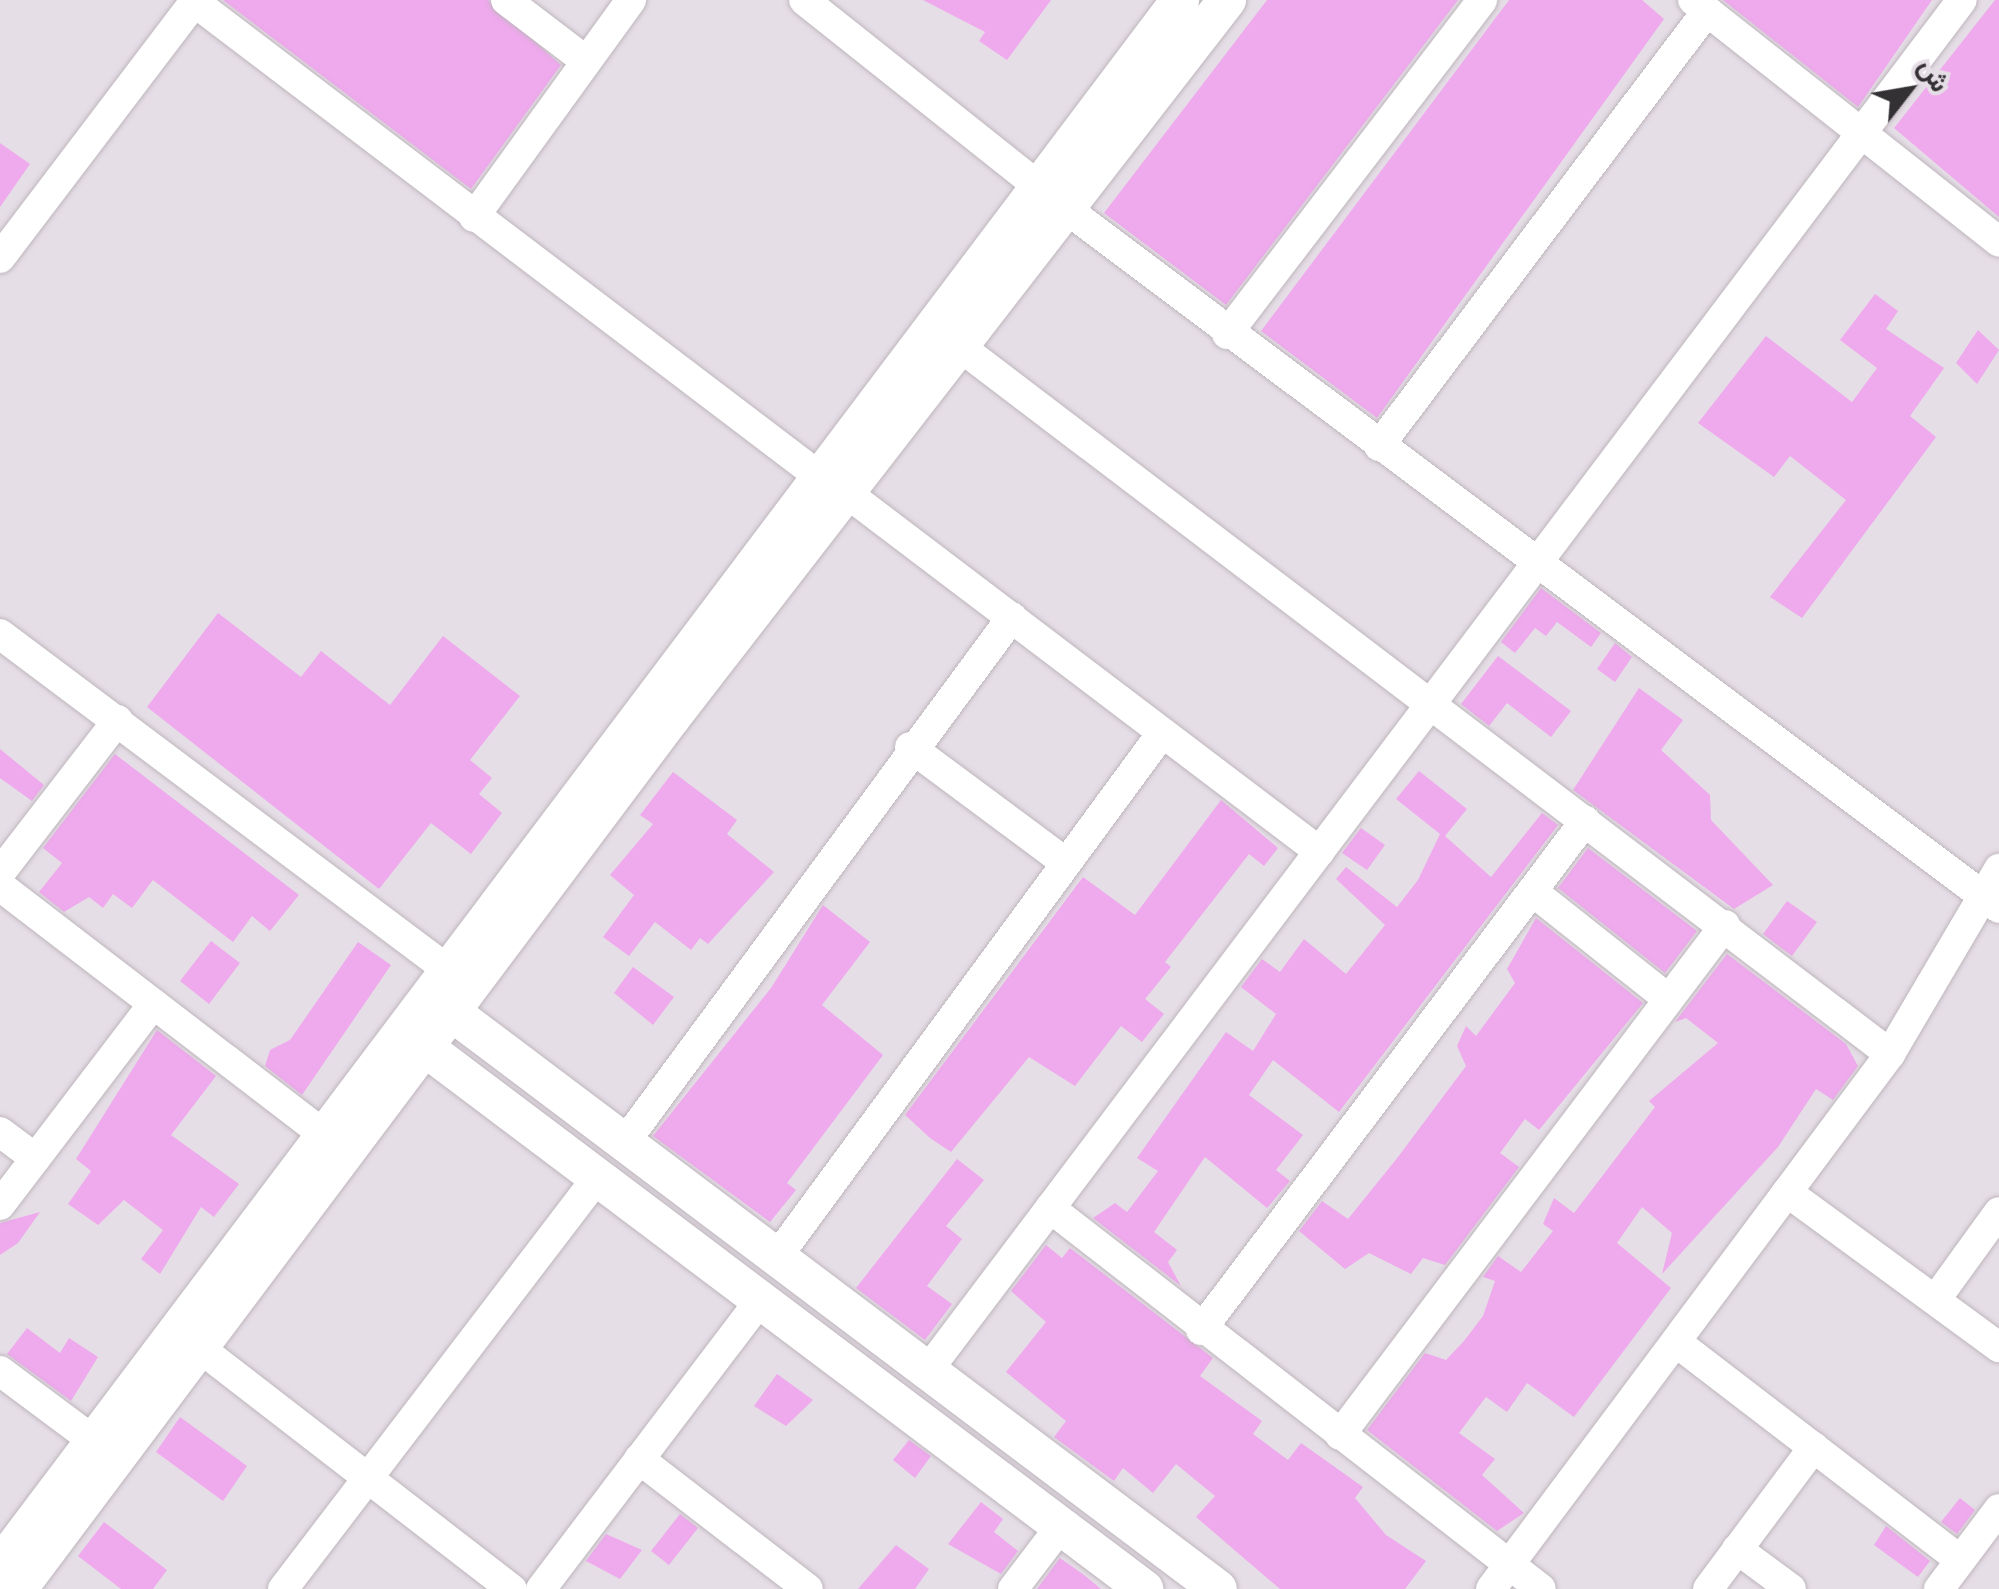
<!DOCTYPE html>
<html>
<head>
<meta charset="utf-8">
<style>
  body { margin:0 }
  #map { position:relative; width:1999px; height:1589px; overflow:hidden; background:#e6dee6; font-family:Figtree,Vazirmatn,sans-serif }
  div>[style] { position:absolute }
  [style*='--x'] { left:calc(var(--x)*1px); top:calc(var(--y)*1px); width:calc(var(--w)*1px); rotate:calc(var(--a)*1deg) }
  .building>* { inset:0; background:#efa9ed }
  .roads { filter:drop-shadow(0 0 2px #beb6bd) drop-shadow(0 0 2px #beb6bd) }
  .minor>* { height:30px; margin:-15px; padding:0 15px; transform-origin:15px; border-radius:15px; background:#fff }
  .tertiary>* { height:38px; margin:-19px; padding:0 19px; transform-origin:19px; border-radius:19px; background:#fff }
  span { translate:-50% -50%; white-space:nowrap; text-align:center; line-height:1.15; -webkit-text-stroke:8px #e6dee6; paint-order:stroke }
  .north { position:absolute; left:1859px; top:40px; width:100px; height:100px; -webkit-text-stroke:8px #e6dee6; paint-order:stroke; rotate:59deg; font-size:28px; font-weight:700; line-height:40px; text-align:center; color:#343134 }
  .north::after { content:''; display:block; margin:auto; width:35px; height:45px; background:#343134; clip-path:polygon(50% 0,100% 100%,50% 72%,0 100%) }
</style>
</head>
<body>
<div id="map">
  <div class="building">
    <div style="clip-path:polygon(223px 0,488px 0,561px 65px,471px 189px)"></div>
    <div style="clip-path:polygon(923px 0,1051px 0,1007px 60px,979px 41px,985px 32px)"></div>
    <div style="clip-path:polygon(1267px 0,1458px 0,1226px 305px,1104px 213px)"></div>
    <div style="clip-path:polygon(1509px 0,1642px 0,1664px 19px,1377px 418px,1261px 331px)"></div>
    <div style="clip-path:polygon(1723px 0,1932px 0,1858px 107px)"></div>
    <div style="clip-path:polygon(1995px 0,1999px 0,1999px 217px,1894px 128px)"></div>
    <div style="clip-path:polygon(0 143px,30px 164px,0 207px)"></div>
    <div style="clip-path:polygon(1875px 294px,1898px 311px,1886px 329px,1944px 368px,1910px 416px,1936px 437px,1802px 618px,1770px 597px,1846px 500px,1790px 456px,1774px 477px,1698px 423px,1766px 336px,1852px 402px,1877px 368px,1840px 340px)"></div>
    <div style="clip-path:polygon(1978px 330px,1999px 350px,1977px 384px,1956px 363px)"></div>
    <div style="clip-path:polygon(1541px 588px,1601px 633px,1591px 647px,1557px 622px,1546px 636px,1535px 628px,1515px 653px,1501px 642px)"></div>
    <div style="clip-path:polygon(218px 613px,301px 677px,321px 651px,390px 705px,443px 636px,520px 696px,470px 760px,492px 778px,479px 794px,502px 813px,471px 854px,431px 823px,379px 889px,147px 707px)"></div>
    <div style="clip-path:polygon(1615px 643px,1632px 657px,1615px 682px,1597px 669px)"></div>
    <div style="clip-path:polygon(1498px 656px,1571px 711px,1551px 737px,1507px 703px,1489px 726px,1461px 704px)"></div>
    <div style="clip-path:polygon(1639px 688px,1683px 720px,1661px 750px,1710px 795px,1711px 820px,1773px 885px,1734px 909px,1573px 790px)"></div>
    <div style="clip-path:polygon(0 749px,44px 785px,32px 801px,0 778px)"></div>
    <div style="clip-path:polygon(115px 754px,299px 895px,270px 931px,252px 916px,233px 942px,153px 880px,132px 908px,113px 894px,103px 908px,89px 897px,64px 912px,39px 892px,62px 863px,43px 848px)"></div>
    <div style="clip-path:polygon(1419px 771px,1467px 809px,1445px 836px,1491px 877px,1542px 813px,1558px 825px,1339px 1112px,1273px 1060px,1249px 1095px,1303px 1135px,1276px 1170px,1290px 1181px,1267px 1208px,1205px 1157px,1154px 1232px,1177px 1250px,1168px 1262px,1181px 1286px,1093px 1218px,1115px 1203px,1127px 1212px,1158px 1171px,1137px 1158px,1226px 1032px,1253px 1051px,1276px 1014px,1241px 987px,1262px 959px,1280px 972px,1304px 939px,1346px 974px,1385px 925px,1336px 879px,1346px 867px,1397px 907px,1418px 880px,1440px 834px,1396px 799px)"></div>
    <div style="clip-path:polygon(673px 772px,737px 820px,727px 834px,774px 872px,708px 944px,700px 938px,691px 950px,655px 922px,629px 956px,603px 937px,634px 895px,610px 875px,653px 824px,640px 815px)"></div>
    <div style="clip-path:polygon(1221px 800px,1278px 848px,1264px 866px,1249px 854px,1165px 962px,1171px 967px,1145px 999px,1164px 1014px,1142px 1042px,1121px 1026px,1075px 1086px,1029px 1057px,951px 1152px,930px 1138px,905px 1115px,1083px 877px,1135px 915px)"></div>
    <div style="clip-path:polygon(1361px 828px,1385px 845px,1367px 870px,1342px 853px)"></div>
    <div style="clip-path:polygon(1588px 848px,1697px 931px,1665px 973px,1558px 888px)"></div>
    <div style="clip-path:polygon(1787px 901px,1817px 922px,1792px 956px,1763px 934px)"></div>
    <div style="clip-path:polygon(823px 905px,870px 942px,822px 1005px,883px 1055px,787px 1183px,796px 1190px,770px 1222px,653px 1136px,771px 988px)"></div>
    <div style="clip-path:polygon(1536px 918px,1643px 1003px,1539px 1130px,1525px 1119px,1500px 1153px,1519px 1167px,1445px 1265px,1423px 1258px,1411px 1274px,1369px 1253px,1345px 1269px,1299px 1231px,1322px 1201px,1348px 1219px,1398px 1157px,1466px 1066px,1457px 1046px,1466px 1026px,1476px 1036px,1515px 983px,1507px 969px)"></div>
    <div style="clip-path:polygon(211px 941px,240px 963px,209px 1004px,180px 981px)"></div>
    <div style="clip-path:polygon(358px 942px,391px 965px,302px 1095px,265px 1066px,270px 1050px,290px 1040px)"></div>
    <div style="clip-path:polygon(1727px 954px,1846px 1044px,1858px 1066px,1833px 1100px,1816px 1089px,1778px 1147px,1662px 1274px,1672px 1233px,1642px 1207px,1617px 1243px,1671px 1288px,1574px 1417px,1527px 1383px,1507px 1412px,1486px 1397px,1459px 1433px,1495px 1459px,1482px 1475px,1524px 1513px,1497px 1531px,1367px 1430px,1425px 1353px,1446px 1360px,1464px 1341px,1483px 1316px,1495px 1281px,1483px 1277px,1498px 1256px,1521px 1272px,1553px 1231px,1543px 1224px,1554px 1198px,1574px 1213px,1655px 1107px,1649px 1101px,1718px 1043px,1686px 1018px,1675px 1022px)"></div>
    <div style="clip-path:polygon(633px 967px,674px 997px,653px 1025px,614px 993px)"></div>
    <div style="clip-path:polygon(157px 1030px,216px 1076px,171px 1135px,239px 1184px,214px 1217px,201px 1207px,160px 1274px,141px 1259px,163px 1230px,124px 1200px,98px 1225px,68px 1204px,91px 1171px,76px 1159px)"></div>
    <div style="clip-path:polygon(957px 1159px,984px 1180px,946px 1226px,962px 1239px,927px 1286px,952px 1304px,925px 1340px,856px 1288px)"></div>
    <div style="clip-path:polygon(40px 1212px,18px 1243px,0 1255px,0 1223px)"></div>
    <div style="clip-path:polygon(1046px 1245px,1062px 1258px,1070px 1248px,1213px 1358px,1200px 1376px,1262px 1421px,1253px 1434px,1288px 1460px,1301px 1443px,1363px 1487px,1355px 1498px,1386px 1535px,1426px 1561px,1405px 1589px,1280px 1589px,1196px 1517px,1215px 1496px,1176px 1464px,1153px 1493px,1123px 1468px,1114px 1481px,1054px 1437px,1066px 1421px,1006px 1372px,1046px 1322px,1011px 1291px)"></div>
    <div style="clip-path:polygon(27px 1328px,60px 1353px,69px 1338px,98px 1357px,71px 1401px,7px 1354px)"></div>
    <div style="clip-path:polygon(777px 1374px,813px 1400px,786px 1426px,754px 1406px)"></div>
    <div style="clip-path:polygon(180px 1417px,247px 1466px,223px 1501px,156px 1452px)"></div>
    <div style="clip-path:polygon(909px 1440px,931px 1456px,915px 1478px,893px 1460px)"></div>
    <div style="clip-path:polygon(1960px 1498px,1975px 1510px,1957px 1534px,1941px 1522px)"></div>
    <div style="clip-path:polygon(981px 1502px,1003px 1519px,994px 1532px,1018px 1551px,1001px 1574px,948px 1544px)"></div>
    <div style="clip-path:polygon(680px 1514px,698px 1528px,669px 1565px,651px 1551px)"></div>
    <div style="clip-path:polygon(104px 1522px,167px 1570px,153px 1589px,121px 1589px,78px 1556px)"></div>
    <div style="clip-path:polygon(1886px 1526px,1930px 1561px,1918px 1577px,1874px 1545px)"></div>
    <div style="clip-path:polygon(606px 1534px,642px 1550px,620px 1579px,586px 1561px)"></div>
    <div style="clip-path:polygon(896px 1545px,929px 1569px,915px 1589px,858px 1589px)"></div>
    <div style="clip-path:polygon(1060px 1558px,1084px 1575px,1101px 1589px,1037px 1589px)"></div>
  </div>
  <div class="roads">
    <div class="minor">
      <div style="--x:192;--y:0;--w:789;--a:37.22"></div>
      <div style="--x:506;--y:0;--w:101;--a:37.3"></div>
      <div style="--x:804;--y:0;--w:300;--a:38.5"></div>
      <div style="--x:1693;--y:0;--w:390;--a:38.3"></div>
      <div style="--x:1065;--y:208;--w:1167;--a:36.85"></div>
      <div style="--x:474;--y:217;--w:268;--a:-54.1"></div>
      <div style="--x:0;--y:258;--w:321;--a:-52.8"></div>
      <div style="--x:1227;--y:334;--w:420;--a:-52.6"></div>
      <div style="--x:959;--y:346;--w:1170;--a:37.25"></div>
      <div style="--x:1379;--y:446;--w:545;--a:-52.98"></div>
      <div style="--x:848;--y:494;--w:592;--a:37.18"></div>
      <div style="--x:0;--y:634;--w:560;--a:36.87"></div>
      <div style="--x:910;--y:747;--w:194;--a:36.6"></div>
      <div style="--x:0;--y:873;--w:193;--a:-52.4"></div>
      <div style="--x:0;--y:886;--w:409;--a:37.5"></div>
      <div style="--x:1532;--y:891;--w:172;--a:38.4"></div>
      <div style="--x:0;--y:1132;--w:44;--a:36.6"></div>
      <div style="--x:625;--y:1142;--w:652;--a:-53.6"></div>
      <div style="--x:1787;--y:1192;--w:263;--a:36.2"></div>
      <div style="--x:0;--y:1205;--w:253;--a:-52.7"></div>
      <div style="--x:1050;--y:1208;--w:621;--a:37.81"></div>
      <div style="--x:777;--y:1257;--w:650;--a:-53.69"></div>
      <div style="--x:1936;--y:1299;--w:107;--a:-54.1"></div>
      <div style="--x:1201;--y:1330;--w:638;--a:-52.97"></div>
      <div style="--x:1676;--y:1342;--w:358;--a:37.5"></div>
      <div style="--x:201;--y:1349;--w:393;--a:37.7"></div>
      <div style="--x:928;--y:1370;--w:1716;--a:-52.96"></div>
      <div style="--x:0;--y:1371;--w:117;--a:36.7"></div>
      <div style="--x:1340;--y:1435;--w:639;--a:-52.95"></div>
      <div style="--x:639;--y:1459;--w:213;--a:37.6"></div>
      <div style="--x:1737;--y:1549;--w:67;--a:36.5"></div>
      <div style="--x:283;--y:1589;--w:517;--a:-52.62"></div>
      <div style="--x:541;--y:1589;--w:363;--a:-52.8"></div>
      <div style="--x:1013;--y:1589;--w:79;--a:-52.7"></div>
      <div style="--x:1491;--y:1589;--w:667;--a:-53.28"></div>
      <div style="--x:1890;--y:1054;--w:215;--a:-59.5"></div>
      <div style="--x:1708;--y:1589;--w:177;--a:-53.3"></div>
      <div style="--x:1939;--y:1589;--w:100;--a:-53.1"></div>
    </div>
    <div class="tertiary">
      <div style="--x:454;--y:1014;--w:956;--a:36.97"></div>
      <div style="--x:427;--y:1049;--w:898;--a:36.98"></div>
      <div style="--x:0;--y:1566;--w:1961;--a:-53"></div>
      <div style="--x:18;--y:1589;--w:1090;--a:-53.13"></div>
      <div style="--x:672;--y:717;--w:907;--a:-52.26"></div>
    </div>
  </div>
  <div class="north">ش</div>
</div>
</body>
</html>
